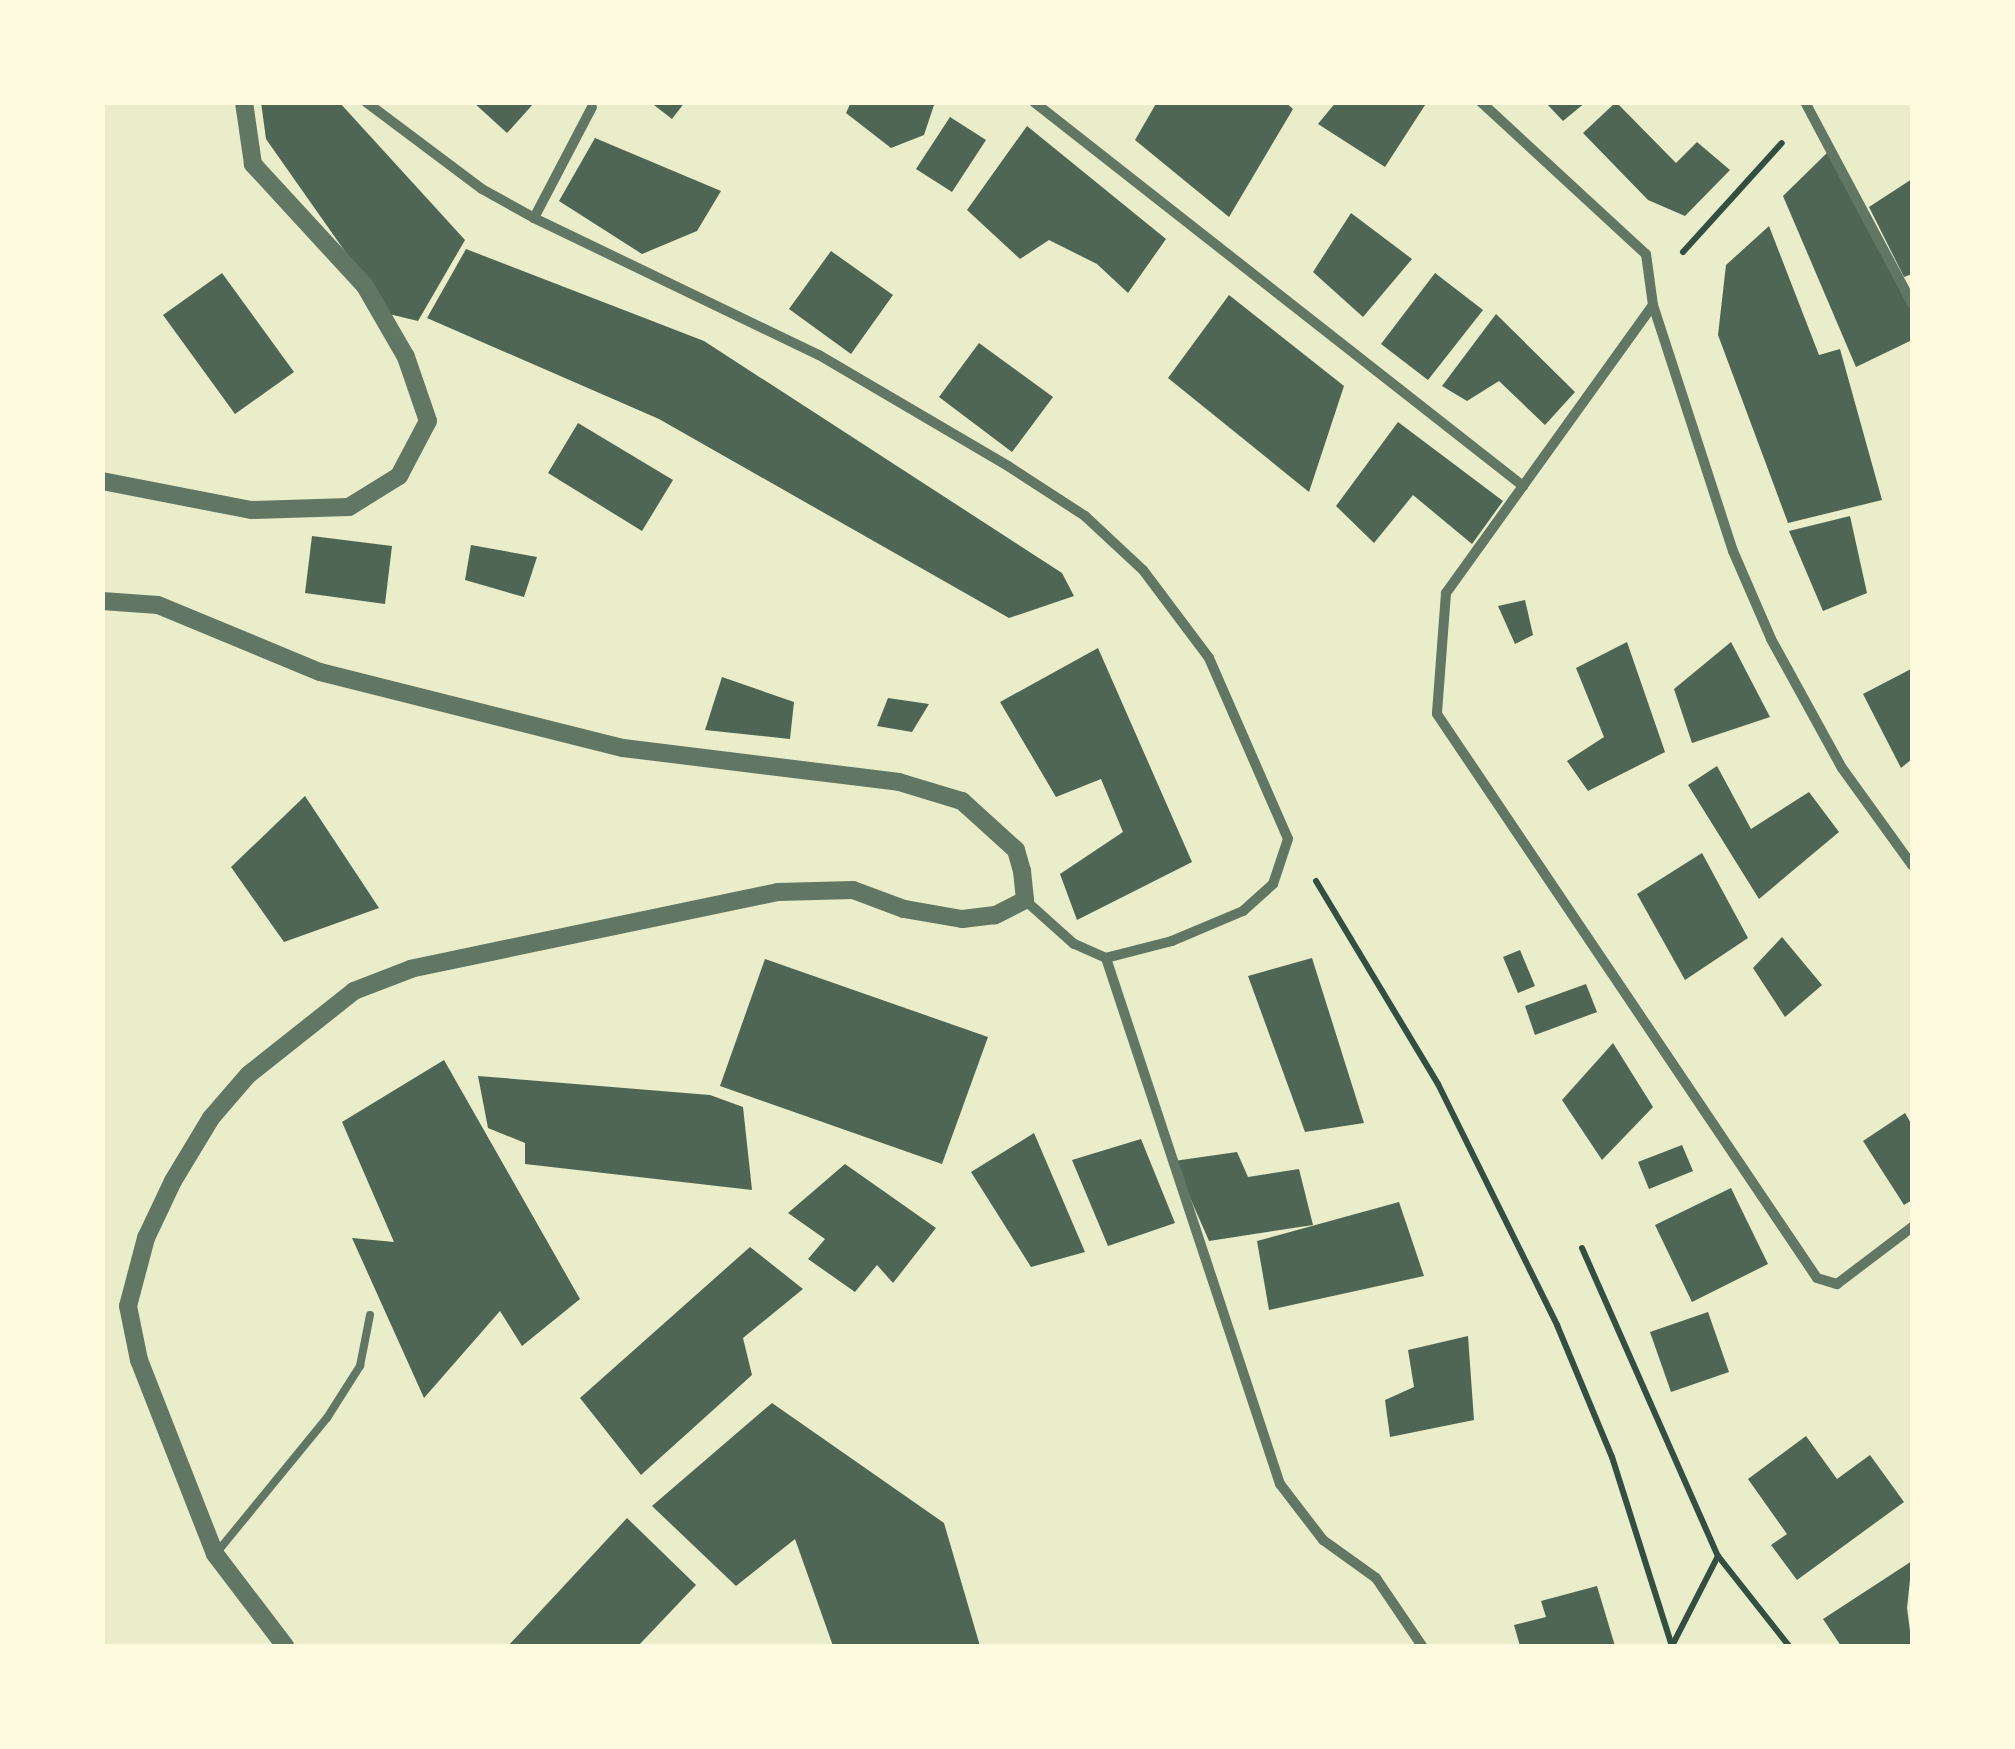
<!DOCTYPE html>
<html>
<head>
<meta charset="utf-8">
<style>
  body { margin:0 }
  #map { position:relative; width:2015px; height:1749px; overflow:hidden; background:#e9edc9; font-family:Helvetica,sans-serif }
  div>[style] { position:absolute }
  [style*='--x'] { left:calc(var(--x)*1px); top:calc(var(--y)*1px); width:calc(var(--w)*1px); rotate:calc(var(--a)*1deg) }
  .building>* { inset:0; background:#4f6655 }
  .path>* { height:6px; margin:-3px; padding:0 3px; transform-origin:3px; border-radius:3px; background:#344e41 }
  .service>* { height:8px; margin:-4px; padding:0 4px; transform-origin:4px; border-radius:4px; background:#617663 }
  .minor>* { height:10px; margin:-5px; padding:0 5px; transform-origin:5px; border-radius:5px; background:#617663 }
  .tertiary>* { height:18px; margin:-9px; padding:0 9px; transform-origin:9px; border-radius:9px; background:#617663 }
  span { translate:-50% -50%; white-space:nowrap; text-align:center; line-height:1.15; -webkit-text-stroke:10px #fefae0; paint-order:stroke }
  .frame { position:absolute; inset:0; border:105px solid #fefae0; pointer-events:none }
</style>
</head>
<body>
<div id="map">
  <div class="building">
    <div style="clip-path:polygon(261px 102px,339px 102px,465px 240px,418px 321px,389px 314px,266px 139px)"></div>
    <div style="clip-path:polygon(473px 102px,535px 102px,507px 133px)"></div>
    <div style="clip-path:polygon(650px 102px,685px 102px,672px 119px)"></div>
    <div style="clip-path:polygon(851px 102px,935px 102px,924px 135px,891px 148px,846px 113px)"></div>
    <div style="clip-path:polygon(1157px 102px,1285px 102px,1293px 109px,1229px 217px,1135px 140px)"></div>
    <div style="clip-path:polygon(1336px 102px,1427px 102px,1385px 167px,1318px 124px)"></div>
    <div style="clip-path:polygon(1545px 102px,1586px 102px,1563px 121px)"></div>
    <div style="clip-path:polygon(1616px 102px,1676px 163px,1697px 142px,1730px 170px,1685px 216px,1648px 200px,1583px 133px)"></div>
    <div style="clip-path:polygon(950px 117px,986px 140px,952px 192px,916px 169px)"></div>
    <div style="clip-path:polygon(1027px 126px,1166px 239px,1128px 293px,1097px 264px,1049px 240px,1020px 259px,967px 210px)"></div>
    <div style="clip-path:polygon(595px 138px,721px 191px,697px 231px,642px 254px,559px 201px)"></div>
    <div style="clip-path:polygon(1830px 150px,1912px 312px,1912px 340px,1856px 367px,1783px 196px)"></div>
    <div style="clip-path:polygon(1912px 179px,1912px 274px,1904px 277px,1869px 207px)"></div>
    <div style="clip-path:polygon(1351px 213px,1412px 259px,1363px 317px,1313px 272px)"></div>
    <div style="clip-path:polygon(1769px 226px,1819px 355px,1840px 349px,1882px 500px,1788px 523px,1718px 335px,1726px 265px)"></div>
    <div style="clip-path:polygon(466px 249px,704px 341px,1062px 573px,1074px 596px,1009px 618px,659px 419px,427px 318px)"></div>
    <div style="clip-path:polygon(831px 251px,893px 295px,851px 354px,789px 309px)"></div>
    <div style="clip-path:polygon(222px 273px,294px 372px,235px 414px,163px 315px)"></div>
    <div style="clip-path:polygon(1435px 273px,1483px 310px,1428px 380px,1381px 344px)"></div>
    <div style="clip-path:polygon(1229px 295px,1344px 386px,1309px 492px,1168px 378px)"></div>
    <div style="clip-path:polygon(1496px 314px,1575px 392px,1545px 425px,1499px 381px,1467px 401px,1442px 386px)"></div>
    <div style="clip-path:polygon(979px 343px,1053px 397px,1012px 452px,939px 397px)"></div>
    <div style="clip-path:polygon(1398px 422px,1503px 501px,1472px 544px,1413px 495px,1374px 543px,1336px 506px)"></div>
    <div style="clip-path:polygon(578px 423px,673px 480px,642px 531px,548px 473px)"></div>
    <div style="clip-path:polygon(1850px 516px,1867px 593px,1823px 611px,1789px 531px)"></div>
    <div style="clip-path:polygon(312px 536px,392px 546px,385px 604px,305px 593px)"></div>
    <div style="clip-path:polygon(471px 545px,537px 557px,524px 597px,465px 580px)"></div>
    <div style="clip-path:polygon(1525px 600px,1533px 635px,1515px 644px,1498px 606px)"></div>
    <div style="clip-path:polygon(1627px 642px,1665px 752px,1588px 791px,1567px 761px,1604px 737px,1576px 668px)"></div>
    <div style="clip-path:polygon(1731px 642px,1770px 717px,1692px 743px,1674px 689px)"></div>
    <div style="clip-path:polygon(1098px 648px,1192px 862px,1077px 920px,1060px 874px,1123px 832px,1101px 779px,1056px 797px,1000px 702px)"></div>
    <div style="clip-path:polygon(1911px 669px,1912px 759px,1901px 768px,1863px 694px)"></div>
    <div style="clip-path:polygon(722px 677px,794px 702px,790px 739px,705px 730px)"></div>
    <div style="clip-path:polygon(888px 698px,929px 704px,912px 732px,877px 726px)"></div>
    <div style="clip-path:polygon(1717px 766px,1751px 829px,1809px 792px,1839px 832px,1759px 899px,1688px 785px)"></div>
    <div style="clip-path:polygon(305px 796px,379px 908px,284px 942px,231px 867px)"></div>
    <div style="clip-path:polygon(1702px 853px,1748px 938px,1685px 980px,1637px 894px)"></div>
    <div style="clip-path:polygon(1782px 937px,1822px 985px,1785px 1017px,1753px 968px)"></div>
    <div style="clip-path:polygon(1520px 950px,1535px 986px,1518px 993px,1503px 957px)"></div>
    <div style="clip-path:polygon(1312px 958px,1364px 1123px,1305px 1132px,1248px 976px)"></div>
    <div style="clip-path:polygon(765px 959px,988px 1037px,942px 1164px,720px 1086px)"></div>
    <div style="clip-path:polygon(1586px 984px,1597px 1012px,1535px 1035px,1525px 1006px)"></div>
    <div style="clip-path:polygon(1613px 1043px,1653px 1107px,1602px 1160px,1562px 1100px)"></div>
    <div style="clip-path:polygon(444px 1060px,580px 1299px,522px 1346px,500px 1311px,424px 1398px,352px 1238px,394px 1242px,342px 1122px)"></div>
    <div style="clip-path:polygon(478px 1076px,710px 1095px,743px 1107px,752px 1190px,525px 1164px,525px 1143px,488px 1128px)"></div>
    <div style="clip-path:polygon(1905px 1113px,1912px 1125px,1912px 1200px,1904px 1205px,1863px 1141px)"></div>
    <div style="clip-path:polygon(1034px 1133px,1085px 1252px,1031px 1267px,971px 1172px)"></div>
    <div style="clip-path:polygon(1141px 1139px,1175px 1223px,1108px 1246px,1072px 1160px)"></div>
    <div style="clip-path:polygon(1682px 1145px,1693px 1171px,1649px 1189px,1638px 1162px)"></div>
    <div style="clip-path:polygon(1237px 1152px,1248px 1177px,1299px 1169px,1313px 1225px,1209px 1241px,1174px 1161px)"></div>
    <div style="clip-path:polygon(845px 1164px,936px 1228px,893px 1283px,877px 1265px,855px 1292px,808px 1259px,825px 1239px,788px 1213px)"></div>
    <div style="clip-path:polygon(1731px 1188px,1768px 1264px,1692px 1302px,1655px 1225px)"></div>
    <div style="clip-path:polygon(1399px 1202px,1424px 1276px,1269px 1310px,1257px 1241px)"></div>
    <div style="clip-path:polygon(750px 1247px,803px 1289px,743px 1338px,752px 1375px,641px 1475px,580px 1398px)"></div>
    <div style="clip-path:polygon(1708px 1312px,1729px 1372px,1671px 1392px,1650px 1332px)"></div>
    <div style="clip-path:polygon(1468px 1336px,1474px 1420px,1390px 1437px,1385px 1400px,1414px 1387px,1408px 1350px)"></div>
    <div style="clip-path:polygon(772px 1403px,944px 1523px,980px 1646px,833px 1646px,795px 1539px,736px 1586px,652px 1506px)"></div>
    <div style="clip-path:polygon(1806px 1436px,1837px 1479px,1870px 1455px,1904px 1502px,1797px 1580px,1771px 1545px,1787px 1534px,1748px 1479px)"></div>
    <div style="clip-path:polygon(627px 1518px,696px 1585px,638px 1646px,508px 1646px)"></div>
    <div style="clip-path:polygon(1912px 1561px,1907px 1608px,1912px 1646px,1841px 1646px,1823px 1619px)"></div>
    <div style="clip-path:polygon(1597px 1586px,1615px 1646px,1520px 1646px,1514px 1625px,1546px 1617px,1541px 1601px)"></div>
  </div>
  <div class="path">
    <div style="--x:1683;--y:252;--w:147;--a:-47.8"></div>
    <div style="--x:1316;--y:881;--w:237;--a:59"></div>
    <div style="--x:1438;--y:1084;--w:269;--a:63.7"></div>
    <div style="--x:1557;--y:1325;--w:143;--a:67.4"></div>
    <div style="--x:1612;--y:1457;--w:198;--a:72.4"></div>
    <div style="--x:1582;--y:1248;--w:337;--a:66.2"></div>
    <div style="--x:1718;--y:1556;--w:99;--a:117.1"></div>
    <div style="--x:1718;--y:1556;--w:115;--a:51.7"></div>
  </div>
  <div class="service">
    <div style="--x:218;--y:1551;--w:172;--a:-50.7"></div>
    <div style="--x:327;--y:1418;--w:62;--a:-57.6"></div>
    <div style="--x:360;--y:1366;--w:52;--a:-78.9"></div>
  </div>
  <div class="minor">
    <div style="--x:366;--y:102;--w:145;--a:36.9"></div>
    <div style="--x:482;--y:189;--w:60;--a:29.1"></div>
    <div style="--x:534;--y:218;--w:316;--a:25.7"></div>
    <div style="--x:819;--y:355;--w:219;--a:30.4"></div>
    <div style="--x:1008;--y:466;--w:92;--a:33"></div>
    <div style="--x:1085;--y:516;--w:79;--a:43"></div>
    <div style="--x:1143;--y:570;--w:110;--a:53.1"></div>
    <div style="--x:1209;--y:658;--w:197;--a:66.4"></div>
    <div style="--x:1288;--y:839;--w:47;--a:108.4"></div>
    <div style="--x:1273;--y:884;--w:40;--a:138"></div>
    <div style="--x:1243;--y:911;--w:77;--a:157.1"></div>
    <div style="--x:1172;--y:941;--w:68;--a:165.6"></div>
    <div style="--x:1106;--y:958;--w:35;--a:-156"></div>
    <div style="--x:1074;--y:944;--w:66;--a:-138.1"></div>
    <div style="--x:1034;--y:102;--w:622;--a:38.14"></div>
    <div style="--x:1481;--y:102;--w:224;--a:42.7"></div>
    <div style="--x:1646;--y:254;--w:51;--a:82.2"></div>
    <div style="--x:1653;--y:305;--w:259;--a:72"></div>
    <div style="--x:1733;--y:551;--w:96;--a:66.6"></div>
    <div style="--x:1771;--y:639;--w:147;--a:61.2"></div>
    <div style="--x:1842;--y:768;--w:120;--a:54.2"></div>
    <div style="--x:1805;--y:102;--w:228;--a:62"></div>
    <div style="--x:534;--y:218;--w:125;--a:-62.4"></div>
    <div style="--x:1653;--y:305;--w:355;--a:125.7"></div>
    <div style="--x:1446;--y:593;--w:121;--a:94.3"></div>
    <div style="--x:1437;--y:714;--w:680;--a:56.03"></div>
    <div style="--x:1817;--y:1278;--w:21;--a:17"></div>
    <div style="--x:1837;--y:1284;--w:94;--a:-37.2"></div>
    <div style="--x:1106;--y:958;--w:554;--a:71.7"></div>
    <div style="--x:1280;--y:1484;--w:71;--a:52.5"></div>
    <div style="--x:1323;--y:1540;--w:65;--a:35.6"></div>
    <div style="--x:1376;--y:1578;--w:82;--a:55.9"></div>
  </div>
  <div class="tertiary">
    <div style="--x:102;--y:481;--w:152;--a:11"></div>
    <div style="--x:251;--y:510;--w:98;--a:-1.8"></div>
    <div style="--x:349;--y:507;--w:59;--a:-31.8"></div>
    <div style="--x:399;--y:476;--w:62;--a:-62.2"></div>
    <div style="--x:428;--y:421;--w:68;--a:-109"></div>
    <div style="--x:406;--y:357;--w:82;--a:-120"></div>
    <div style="--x:365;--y:286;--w:166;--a:-132.6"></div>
    <div style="--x:253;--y:164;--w:63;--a:-98.3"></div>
    <div style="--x:102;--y:601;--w:56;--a:4.1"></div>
    <div style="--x:158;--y:605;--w:175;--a:22.5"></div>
    <div style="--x:320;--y:672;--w:312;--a:14.1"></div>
    <div style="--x:623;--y:748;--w:278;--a:7"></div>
    <div style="--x:899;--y:782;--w:66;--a:16.8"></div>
    <div style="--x:962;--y:801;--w:73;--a:42.2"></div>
    <div style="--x:1016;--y:850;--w:22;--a:74"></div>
    <div style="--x:1022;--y:871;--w:29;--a:84"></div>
    <div style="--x:1025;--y:900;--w:34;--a:153"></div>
    <div style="--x:995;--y:915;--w:33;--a:173"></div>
    <div style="--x:962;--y:919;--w:59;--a:-170.2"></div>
    <div style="--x:904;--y:909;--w:54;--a:-159.6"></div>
    <div style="--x:853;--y:890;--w:75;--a:178.5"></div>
    <div style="--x:778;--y:892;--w:375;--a:168.2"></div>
    <div style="--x:411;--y:969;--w:61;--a:158.9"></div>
    <div style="--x:354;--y:991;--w:135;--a:141.6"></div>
    <div style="--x:248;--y:1075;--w:57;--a:130.7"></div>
    <div style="--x:211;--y:1118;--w:74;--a:121.1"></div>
    <div style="--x:173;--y:1181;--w:63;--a:115.3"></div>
    <div style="--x:146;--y:1238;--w:70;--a:104.8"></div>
    <div style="--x:128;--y:1306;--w:55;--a:78.5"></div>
    <div style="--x:139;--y:1360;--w:208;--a:68.6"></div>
    <div style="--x:215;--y:1554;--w:116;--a:52.7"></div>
  </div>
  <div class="frame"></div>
</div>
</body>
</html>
